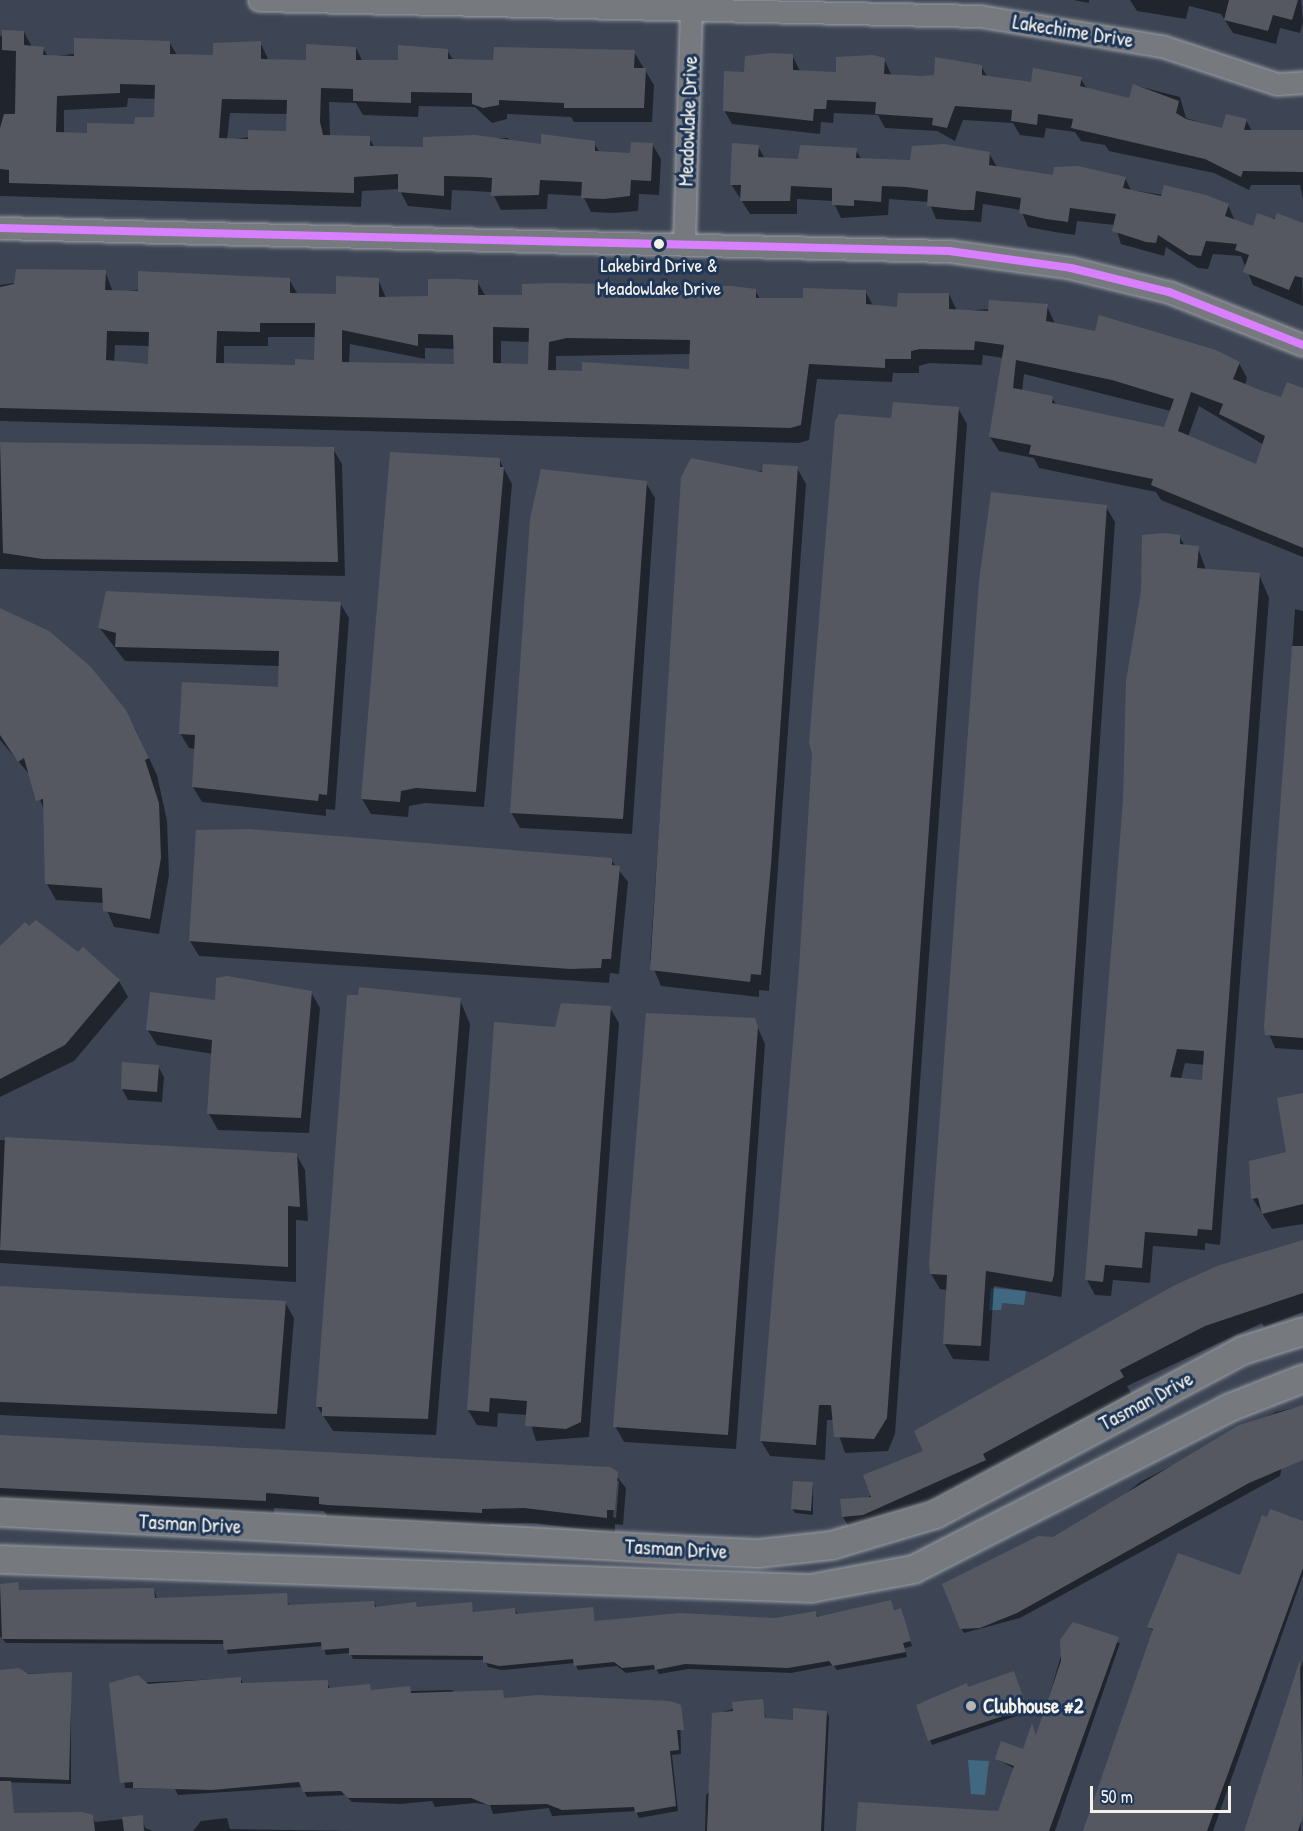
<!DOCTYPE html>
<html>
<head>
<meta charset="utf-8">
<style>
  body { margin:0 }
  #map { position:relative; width:1303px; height:1831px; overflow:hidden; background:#3d4554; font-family:"Patrick Hand",sans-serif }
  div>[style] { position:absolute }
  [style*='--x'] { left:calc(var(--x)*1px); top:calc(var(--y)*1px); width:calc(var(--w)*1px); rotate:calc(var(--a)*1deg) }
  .water>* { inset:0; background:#406881 }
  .shadow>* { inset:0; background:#0007 }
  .building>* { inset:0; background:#555861 }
  .roads { filter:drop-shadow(0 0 2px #9fa2a8) drop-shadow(0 0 2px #9fa2a8) }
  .minor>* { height:21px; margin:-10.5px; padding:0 10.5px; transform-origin:10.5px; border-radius:10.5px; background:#767a7f }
  .tertiary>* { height:27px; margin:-13.5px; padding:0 13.5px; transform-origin:13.5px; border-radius:13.5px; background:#767a7f }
  .bus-1>* { height:8px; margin:-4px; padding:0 4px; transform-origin:4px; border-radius:4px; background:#d880ff }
  .dots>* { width:16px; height:16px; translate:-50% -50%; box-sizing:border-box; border:3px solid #1d3557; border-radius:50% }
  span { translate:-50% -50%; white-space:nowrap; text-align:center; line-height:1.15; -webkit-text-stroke:6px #1d3557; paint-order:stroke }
  .bus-label { font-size:20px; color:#f4f1e8 }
  .street-label { font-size:21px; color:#f4f1e8 }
  .poi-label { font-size:21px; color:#f4f1e8; font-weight:700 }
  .left { translate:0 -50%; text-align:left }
  .scale { position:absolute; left:1090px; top:1786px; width:141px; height:27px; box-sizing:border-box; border:3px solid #f4f1e8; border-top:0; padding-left:8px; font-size:18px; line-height:21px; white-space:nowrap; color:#f4f1e8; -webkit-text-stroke:4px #1d3557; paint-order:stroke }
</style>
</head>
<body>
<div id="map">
  <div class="water">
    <div style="clip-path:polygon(991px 1288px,1026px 1291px,1024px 1305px,1002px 1303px,1001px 1310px,989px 1310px)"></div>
    <div style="clip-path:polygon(968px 1760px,989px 1761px,985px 1795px,971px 1794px)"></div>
  </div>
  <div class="shadow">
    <div style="clip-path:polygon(1074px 0,1089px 0,1089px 3px)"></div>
    <div style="clip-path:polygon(1130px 0,1301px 0,1303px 22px,1300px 33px,1280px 28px,1276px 44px,1233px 33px,1221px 14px,1189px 6px,1186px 19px,1137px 11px)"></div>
    <div style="clip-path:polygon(evenodd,24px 32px,32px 47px,43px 48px,48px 57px,169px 42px,177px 55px,214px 57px,260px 42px,269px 61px,307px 62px,356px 48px,363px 62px,399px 62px,447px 50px,453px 60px,494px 62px,634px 52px,654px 85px,652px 122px,574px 122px,571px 117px,507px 114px,507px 119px,492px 123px,475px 107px,419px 106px,418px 117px,363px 115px,356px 103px,329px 102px,330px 137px,369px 138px,375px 148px,424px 149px,425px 138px,508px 138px,513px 146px,594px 143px,600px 153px,632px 155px,652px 144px,661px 159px,659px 195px,639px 194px,638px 211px,613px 213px,591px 212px,583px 196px,548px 194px,547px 209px,501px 210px,492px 192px,452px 190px,451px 210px,408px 206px,399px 189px,362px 191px,361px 207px,0 196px,0 36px,24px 32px,128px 98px,156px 99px,156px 119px,89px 134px,64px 134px,64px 110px,127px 107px,128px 98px,24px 32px,230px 113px,288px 114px,287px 132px,227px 140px,230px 113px)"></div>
    <div style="clip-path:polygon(792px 55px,800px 71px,837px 73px,884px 59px,892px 76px,922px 77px,935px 76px,936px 59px,981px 66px,988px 78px,1032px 84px,1081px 79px,1087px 89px,1131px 100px,1134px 85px,1180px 97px,1186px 118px,1224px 130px,1246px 120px,1252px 131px,1303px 130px,1303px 199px,1300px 185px,1251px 185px,1249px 190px,1214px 173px,1109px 151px,1105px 145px,1081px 141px,1075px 132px,1046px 128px,1044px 138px,1020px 135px,1013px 123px,963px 120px,955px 141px,937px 131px,885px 128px,878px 115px,834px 113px,833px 123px,821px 122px,820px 134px,732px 124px,724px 110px,745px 73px)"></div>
    <div style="clip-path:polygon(758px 146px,765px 159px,800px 160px,856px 150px,861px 159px,912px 162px,989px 153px,997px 167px,1054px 176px,1125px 178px,1131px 190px,1228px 205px,1235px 221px,1254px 227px,1258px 215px,1300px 223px,1300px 217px,1303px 306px,1253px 285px,1241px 256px,1213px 254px,1208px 269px,1198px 268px,1166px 247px,1164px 256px,1121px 244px,1115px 225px,1077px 221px,1075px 235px,1055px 232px,1028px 227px,1021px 210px,983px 204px,981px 222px,936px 219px,929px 202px,889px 199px,888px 215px,841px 218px,833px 201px,797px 199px,797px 214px,750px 214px,731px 184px)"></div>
    <div style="clip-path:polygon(evenodd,105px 271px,113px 292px,289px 279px,298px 295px,338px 296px,378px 279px,386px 298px,430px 298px,477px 281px,486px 297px,755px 290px,760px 299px,804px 300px,865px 291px,874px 307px,899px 308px,949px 294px,957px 311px,1047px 306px,1055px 324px,1239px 363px,1247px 378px,1245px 385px,1282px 399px,1303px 390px,1303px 557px,1161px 500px,1156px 492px,1039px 468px,1034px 458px,999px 451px,990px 437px,1004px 358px,983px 355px,982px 365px,929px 363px,919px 366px,919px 373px,893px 373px,892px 382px,817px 379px,809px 440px,799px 443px,0 421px,0 285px,105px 271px,268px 337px,316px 337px,315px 361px,297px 367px,224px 364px,224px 346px,268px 346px,268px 337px,105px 271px,501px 341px,530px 342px,529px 365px,501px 364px,501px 341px,105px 271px,350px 344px,425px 359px,425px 348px,455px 349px,456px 366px,349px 363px,350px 344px,105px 271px,115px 345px,150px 346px,149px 366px,114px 363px,115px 345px,105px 271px,691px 354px,690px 371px,556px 372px,556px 356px,691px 354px,105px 271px,1024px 374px,1171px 411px,1165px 429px,1057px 406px,1052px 398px,1022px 391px,1024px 374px,105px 271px,1199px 406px,1264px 445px,1257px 466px,1188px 437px,1199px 406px)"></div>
    <div style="clip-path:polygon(958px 408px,967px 424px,895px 1434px,888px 1451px,845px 1453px,834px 1420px,827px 1420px,825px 1460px,770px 1456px,761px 1441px)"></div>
    <div style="clip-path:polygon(0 442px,333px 449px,342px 464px,345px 576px,0 569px)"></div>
    <div style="clip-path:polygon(499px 459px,512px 484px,484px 807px,425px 803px,409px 806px,408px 817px,371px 814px,362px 799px)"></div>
    <div style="clip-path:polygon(797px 468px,806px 484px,769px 991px,759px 990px,759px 997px,661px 986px,650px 960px,683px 477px)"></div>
    <div style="clip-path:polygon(646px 483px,655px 498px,632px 834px,520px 828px,511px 812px)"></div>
    <div style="clip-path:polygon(1106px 507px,1115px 522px,1062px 1292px,1061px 1297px,994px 1286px,989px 1361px,953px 1359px,944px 1343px,947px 1290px,940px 1289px,931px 1274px)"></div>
    <div style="clip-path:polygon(evenodd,1179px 536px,1185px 546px,1198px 548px,1206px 570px,1259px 574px,1269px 598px,1220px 1245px,1205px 1243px,1205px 1250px,1153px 1246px,1150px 1283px,1113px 1280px,1111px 1296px,1095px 1295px,1087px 1280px,1179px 536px,1185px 1063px,1205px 1065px,1204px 1081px,1181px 1079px,1185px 1063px)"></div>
    <div style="clip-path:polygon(340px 603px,349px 618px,335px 810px,326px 809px,326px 816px,202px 802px,193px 787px,196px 749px,189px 748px,180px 733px,279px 688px,280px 666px,125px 661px,99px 627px)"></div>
    <div style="clip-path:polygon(0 608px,48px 632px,135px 728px,157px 775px,167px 821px,169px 875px,159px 934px,114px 927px,104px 903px,56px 900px,47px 884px,45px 812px,30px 775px,0 740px)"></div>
    <div style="clip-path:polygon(1295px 609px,1303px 611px,1303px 1050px,1275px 1048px,1266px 1027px)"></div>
    <div style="clip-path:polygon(611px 860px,628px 882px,619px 974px,610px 973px,609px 983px,199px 956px,190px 941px)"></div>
    <div style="clip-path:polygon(83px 949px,119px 981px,128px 997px,74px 1061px,0 1097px,0 957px,78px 954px)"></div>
    <div style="clip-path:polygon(311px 992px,320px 1008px,309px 1133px,218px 1130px,209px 1114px,213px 1054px,157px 1045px,147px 1029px,216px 1001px)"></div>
    <div style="clip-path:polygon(460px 1000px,470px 1024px,436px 1435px,333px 1431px,317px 1406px)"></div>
    <div style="clip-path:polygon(610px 1008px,619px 1023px,589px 1437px,536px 1441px,528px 1415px,498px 1413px,497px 1427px,477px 1425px,468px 1410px,556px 1028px)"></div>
    <div style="clip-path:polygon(754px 1019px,765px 1044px,736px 1449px,624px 1442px,615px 1426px)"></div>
    <div style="clip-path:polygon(158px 1066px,164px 1077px,162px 1102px,128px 1100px,122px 1089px)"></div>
    <div style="clip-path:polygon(1303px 1096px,1303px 1224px,1272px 1229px,1253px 1199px,1288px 1154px)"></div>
    <div style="clip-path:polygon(0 1140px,296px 1154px,305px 1170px,308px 1221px,296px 1220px,296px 1282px,0 1263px)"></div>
    <div style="clip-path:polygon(1303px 1242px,1303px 1312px,1264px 1327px,1262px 1323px,1127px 1386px,1131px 1393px,991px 1470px,994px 1476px,872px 1531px,852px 1532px,843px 1517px,925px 1452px)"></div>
    <div style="clip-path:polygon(0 1288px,285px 1302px,294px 1318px,285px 1429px,0 1415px)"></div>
    <div style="clip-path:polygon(1303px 1406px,1303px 1458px,1283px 1461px,1280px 1476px,1020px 1618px,964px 1633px,961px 1628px,1140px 1482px,1276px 1412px)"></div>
    <div style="clip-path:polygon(evenodd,0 1437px,610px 1468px,626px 1488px,623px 1525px,615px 1524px,615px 1533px,533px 1523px,490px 1524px,490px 1528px,329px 1519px,324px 1511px,274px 1508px,274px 1516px,0 1502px,0 1437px,616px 1481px,619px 1481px,616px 1518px,613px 1517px,616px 1481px)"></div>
    <div style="clip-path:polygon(813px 1484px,813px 1515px,795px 1513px,792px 1508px)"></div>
    <div style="clip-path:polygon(1303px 1522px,1303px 1575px,1213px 1831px,1085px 1831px,1154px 1632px,1149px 1627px,1241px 1577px)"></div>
    <div style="clip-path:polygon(17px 1584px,20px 1592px,154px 1589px,157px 1599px,286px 1595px,289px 1606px,374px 1603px,377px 1608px,416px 1604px,418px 1609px,471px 1604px,474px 1613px,515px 1609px,518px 1615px,592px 1608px,596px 1623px,775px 1620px,816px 1613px,819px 1618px,900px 1609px,912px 1646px,905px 1648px,907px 1657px,837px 1670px,833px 1665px,791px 1673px,688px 1669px,659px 1674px,656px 1669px,626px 1673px,617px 1666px,578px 1670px,575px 1663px,502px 1670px,488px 1667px,485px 1660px,353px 1659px,350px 1653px,326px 1655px,323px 1646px,228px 1654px,225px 1644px,6px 1643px,0 1636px,0 1585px)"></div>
    <div style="clip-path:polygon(1069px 1628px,1120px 1643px,1055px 1831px,858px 1831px,999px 1813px,1015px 1769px,997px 1759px,1024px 1751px,1034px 1729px,1037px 1738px)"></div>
    <div style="clip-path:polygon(1303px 1661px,1301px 1831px,1244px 1831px)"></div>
    <div style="clip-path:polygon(71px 1673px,71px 1784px,0 1782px,0 1674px)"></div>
    <div style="clip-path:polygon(1014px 1673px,1028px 1712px,932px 1745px,917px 1706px)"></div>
    <div style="clip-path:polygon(240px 1678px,243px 1683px,327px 1682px,330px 1689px,369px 1685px,372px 1692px,452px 1690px,459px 1697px,502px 1692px,505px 1700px,680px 1707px,681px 1754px,672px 1755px,678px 1811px,639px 1818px,636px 1811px,552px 1816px,549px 1808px,493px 1814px,490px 1805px,475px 1803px,435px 1807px,432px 1801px,400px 1804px,352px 1802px,345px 1795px,307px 1797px,302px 1787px,178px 1795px,175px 1789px,125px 1788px,111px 1684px)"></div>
    <div style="clip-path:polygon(762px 1700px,766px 1719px,794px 1721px,827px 1712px,829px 1717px,824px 1831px,705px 1831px,706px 1795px,714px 1787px,713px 1715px)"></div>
    <div style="clip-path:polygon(0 1813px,92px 1816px,95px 1822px,142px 1817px,145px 1828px,153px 1831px,0 1831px)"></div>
    <div style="clip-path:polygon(227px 1818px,230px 1829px,356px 1831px,193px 1831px,201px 1821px)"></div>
  </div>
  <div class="building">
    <div style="clip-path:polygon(1229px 0,1298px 0,1292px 20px,1273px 15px,1268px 31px,1224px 20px)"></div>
    <div style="clip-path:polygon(evenodd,2px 30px,24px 31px,24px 45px,44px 47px,43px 55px,74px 56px,74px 38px,170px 41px,170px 54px,213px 55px,213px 43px,261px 41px,261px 59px,306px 60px,306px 44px,356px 47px,356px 60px,398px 60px,398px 45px,448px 49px,448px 59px,493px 60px,494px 47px,635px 50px,634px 68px,646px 68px,644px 108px,564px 108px,564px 103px,499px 100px,499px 105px,483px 108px,472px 104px,472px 93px,411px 92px,411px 103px,353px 101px,353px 89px,321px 88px,320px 122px,323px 135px,370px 136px,370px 146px,423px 147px,423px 137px,475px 135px,541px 144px,541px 134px,595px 141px,595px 151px,630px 153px,631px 142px,653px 143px,651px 181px,631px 180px,630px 196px,604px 199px,581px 198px,582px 182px,540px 180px,539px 195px,491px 196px,492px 178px,480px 177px,444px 176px,444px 196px,398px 192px,398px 174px,354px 177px,354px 193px,9px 183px,9px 170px,0 169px,0 128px,4px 114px,15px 114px,16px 51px,2px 50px,2px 30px,120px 84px,155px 85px,154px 117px,135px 117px,134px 124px,87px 123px,87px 133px,56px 132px,57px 96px,120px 93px,120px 84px,2px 30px,222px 99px,287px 100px,286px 131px,248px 130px,248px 139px,219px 138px,222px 99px)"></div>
    <div style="clip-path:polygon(771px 53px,793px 54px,793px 70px,836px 72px,836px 57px,873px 55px,885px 58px,884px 74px,922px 76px,934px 75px,935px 57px,982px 65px,982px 75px,1031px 82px,1033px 68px,1082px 77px,1080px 86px,1129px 98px,1133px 84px,1179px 101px,1176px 113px,1186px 119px,1222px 128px,1226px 114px,1247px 119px,1244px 130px,1303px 130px,1303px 172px,1243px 171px,1241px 177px,1205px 159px,1071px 128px,1073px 119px,1038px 114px,1037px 125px,1011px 121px,1012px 110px,955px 106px,947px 128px,932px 125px,933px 118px,875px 114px,876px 102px,827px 100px,826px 109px,814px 109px,813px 121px,723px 111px,724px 71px,744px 72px,745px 56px)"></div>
    <div style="clip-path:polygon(732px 143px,759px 145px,758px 157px,798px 159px,800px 145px,857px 148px,856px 158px,910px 160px,912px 146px,944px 144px,990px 152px,989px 165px,1053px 175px,1054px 167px,1078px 166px,1126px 177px,1123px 188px,1161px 196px,1164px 185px,1206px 195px,1229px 204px,1225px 216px,1253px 226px,1257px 213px,1275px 219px,1277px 213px,1303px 223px,1303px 278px,1295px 276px,1289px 290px,1243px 272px,1249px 255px,1235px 250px,1237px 244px,1206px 241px,1201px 256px,1189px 255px,1158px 235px,1156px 243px,1146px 242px,1112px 231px,1116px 214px,1070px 208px,1068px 222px,1046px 219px,1019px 213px,1021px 198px,976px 191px,974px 210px,963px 210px,927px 206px,928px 190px,906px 187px,882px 186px,881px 202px,854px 200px,854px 206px,832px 205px,832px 188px,791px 186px,790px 201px,740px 201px,741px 185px,730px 185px)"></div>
    <div style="clip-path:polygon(evenodd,16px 269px,106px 270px,105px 290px,138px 291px,138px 271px,290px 278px,290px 293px,336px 294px,336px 276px,379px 278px,379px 297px,428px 296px,428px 279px,457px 279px,478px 280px,478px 295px,522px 295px,522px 284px,550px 283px,732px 286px,756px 289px,756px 298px,803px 298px,803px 288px,866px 290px,866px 304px,897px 307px,898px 293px,949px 293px,949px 309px,988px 311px,989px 300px,1048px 304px,1046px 321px,1095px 331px,1099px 315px,1216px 350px,1240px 362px,1233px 379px,1260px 390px,1281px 397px,1287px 382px,1303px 388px,1303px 548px,1151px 485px,1153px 479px,1029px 454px,1031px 445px,989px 437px,1004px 345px,975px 341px,974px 350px,920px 349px,911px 351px,911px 359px,885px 359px,885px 368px,809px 364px,801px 425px,790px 428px,0 408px,0 287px,14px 284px,16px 269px,260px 323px,315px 323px,314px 360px,295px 359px,295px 365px,216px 363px,217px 331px,260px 332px,260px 323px,16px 269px,493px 327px,529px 328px,528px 364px,493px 363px,493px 327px,16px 269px,342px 330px,418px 346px,418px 334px,453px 335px,454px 364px,342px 362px,342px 330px,16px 269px,107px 331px,149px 332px,148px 364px,106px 360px,107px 331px,16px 269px,567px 338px,690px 340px,689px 369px,582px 362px,582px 371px,548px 370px,549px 342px,567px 338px,16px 269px,1016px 360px,1112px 380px,1174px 399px,1164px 427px,1052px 403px,1053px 396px,1013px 388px,1016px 360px,16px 269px,1191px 392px,1223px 404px,1219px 414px,1265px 436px,1256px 464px,1178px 431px,1191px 392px)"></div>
    <div style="clip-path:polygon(893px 402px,959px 407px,887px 1418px,874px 1439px,834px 1437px,831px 1405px,819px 1405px,816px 1445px,760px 1441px,799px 969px,812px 753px,809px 743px,835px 421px,839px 414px,891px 418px)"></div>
    <div style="clip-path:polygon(0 442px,334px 447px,338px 562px,43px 559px,3px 553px)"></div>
    <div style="clip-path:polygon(390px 452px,500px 458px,500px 467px,504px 467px,476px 792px,416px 788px,401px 791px,400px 802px,361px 799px)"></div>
    <div style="clip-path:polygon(691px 458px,762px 472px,763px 464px,798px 466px,771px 865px,761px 975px,751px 974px,750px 982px,650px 970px,681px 477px)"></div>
    <div style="clip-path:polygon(541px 469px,647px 481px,623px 819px,510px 813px,530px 519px)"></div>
    <div style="clip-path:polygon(991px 492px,1107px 505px,1054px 1275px,1052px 1282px,986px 1271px,981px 1346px,943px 1344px,947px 1275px,930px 1274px,929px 1264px,979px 581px)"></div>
    <div style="clip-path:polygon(evenodd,1164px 533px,1180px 535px,1180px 544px,1199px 546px,1197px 568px,1260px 573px,1212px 1230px,1198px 1229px,1197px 1236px,1145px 1232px,1142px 1268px,1105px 1265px,1103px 1282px,1085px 1280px,1123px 801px,1126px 681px,1141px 591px,1142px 535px,1164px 533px,1177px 1049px,1204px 1051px,1202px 1080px,1170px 1077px,1177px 1049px)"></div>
    <div style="clip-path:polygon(106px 591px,341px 602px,327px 795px,319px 794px,318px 801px,192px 787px,195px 735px,179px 734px,182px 682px,278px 687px,279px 651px,115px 647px,116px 633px,98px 628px)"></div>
    <div style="clip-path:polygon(0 608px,49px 631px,90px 666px,126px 710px,149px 758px,145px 760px,159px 803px,161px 858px,150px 919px,103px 911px,102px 888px,45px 884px,43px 799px,36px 801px,24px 758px,18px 762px,0 735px)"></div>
    <div style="clip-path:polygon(1292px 646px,1303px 646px,1303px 1038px,1265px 1035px,1264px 1027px)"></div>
    <div style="clip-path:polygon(249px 829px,612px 858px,612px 865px,620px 866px,611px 959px,602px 959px,601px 968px,570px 969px,189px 941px,196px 830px)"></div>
    <div style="clip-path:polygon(36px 920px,78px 952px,83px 947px,120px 980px,65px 1045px,0 1079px,0 946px,25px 922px,29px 926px)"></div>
    <div style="clip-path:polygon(227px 976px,312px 991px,301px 1118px,207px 1114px,212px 1040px,146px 1030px,150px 992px,215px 1000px,216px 978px)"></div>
    <div style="clip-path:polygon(359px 987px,461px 998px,428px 1419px,322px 1416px,322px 1407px,316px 1407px,347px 995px,358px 995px)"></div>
    <div style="clip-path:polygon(561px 1003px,611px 1006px,581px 1422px,566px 1429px,525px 1426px,527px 1401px,490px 1398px,489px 1412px,467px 1410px,494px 1022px,555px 1027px)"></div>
    <div style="clip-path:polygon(646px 1013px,755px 1018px,758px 1027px,728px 1435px,613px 1427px)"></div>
    <div style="clip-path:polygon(122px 1062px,159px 1065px,157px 1092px,121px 1089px)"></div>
    <div style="clip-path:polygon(1303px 1093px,1303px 1204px,1262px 1214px,1258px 1198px,1251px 1199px,1249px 1161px,1286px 1152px,1277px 1098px)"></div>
    <div style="clip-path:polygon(5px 1137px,297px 1153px,300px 1207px,288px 1206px,288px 1267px,0 1250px)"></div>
    <div style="clip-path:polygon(1303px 1240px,1303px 1293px,1205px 1326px,1120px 1370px,1124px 1377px,983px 1454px,986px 1460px,863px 1515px,842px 1517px,840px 1499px,871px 1497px,863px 1475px,923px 1451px,914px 1431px,921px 1427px,1175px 1285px,1217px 1266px)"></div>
    <div style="clip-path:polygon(0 1286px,286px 1301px,277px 1414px,0 1402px)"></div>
    <div style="clip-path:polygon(1303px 1405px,1303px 1460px,1249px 1483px,1017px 1613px,980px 1628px,960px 1629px,942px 1584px,1038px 1536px,1053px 1537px,1239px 1425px)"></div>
    <div style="clip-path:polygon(0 1435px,610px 1467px,618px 1472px,615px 1510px,607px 1510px,607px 1518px,524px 1508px,482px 1509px,482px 1513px,327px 1505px,319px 1504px,319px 1497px,266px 1493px,266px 1501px,0 1488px)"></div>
    <div style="clip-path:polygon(793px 1481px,813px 1482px,811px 1511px,791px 1509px)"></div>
    <div style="clip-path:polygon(1270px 1509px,1303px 1521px,1303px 1568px,1207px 1831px,1083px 1831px,1153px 1629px,1147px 1627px,1178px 1553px,1240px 1575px,1262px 1515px,1267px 1517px)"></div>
    <div style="clip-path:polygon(18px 1582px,19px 1590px,154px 1588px,155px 1598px,287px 1593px,288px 1605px,374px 1601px,375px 1607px,416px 1602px,417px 1607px,472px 1602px,473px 1612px,515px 1608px,516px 1614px,593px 1607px,595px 1621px,680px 1613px,775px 1618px,816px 1611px,817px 1617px,891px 1600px,894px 1610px,901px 1608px,911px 1641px,903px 1643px,906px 1652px,833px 1666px,829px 1661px,788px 1668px,685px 1664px,655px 1670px,654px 1665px,622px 1668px,614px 1662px,574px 1666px,573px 1659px,499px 1666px,483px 1662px,483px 1656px,349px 1655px,349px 1648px,322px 1650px,321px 1642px,224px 1650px,223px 1640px,2px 1639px,0 1584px)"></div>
    <div style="clip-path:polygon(1073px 1622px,1119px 1637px,1049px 1831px,856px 1831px,858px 1802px,998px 1811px,1014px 1766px,995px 1759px,1001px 1741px,1023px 1749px,1032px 1723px,1036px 1735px,1061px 1661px,1060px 1640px)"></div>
    <div style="clip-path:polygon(1300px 1660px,1303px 1816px,1298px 1831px,1244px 1831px)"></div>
    <div style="clip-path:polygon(19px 1668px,28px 1674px,72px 1672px,69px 1780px,0 1777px,0 1670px)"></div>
    <div style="clip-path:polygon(1014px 1671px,1027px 1708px,928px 1741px,916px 1705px,967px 1683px,968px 1687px)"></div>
    <div style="clip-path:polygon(138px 1675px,148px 1684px,241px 1677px,241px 1683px,328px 1680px,328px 1688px,370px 1684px,371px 1690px,410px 1686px,411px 1693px,503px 1690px,504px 1698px,537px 1695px,670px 1701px,681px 1705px,684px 1730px,677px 1730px,679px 1750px,670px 1751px,676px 1806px,635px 1813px,634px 1807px,562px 1810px,547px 1804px,488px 1805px,471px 1798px,348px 1798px,341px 1791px,303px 1792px,299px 1782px,212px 1790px,133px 1788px,133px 1782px,120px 1783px,109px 1683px)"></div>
    <div style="clip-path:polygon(763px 1699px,765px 1718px,793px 1720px,793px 1708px,827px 1711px,821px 1831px,707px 1831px,712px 1713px,733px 1711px,732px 1702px)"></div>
    <div style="clip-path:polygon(0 1781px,11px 1781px,14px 1813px,82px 1812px,93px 1815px,95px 1831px,0 1831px)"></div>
    <div style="clip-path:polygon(143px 1815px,144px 1831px,124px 1831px,122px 1817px)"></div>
  </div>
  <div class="roads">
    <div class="minor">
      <div style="--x:259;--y:0;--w:721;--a:1.27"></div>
      <div style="--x:980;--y:16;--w:184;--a:9.4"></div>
      <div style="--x:1162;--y:46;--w:121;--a:18.3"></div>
      <div style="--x:1277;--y:84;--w:26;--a:-4"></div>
      <div style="--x:0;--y:228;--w:949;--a:1.39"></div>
      <div style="--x:949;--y:251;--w:123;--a:7.9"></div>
      <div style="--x:1071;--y:268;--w:101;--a:13.8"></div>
      <div style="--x:1169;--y:292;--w:144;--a:21.6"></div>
      <div style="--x:684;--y:243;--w:243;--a:-88.3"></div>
    </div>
    <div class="tertiary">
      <div style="--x:0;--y:1512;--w:693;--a:3.14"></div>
      <div style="--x:692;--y:1550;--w:66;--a:2.6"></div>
      <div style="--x:758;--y:1553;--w:73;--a:-6.3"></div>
      <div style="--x:831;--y:1545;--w:109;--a:-16.6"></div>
      <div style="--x:935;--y:1514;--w:348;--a:-28.1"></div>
      <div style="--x:1242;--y:1350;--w:64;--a:-17.3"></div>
      <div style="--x:0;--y:1559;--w:811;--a:2.05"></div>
      <div style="--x:810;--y:1588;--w:105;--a:-10.5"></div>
      <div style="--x:913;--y:1569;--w:353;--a:-27.1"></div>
      <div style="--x:1227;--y:1408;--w:82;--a:-21.5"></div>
    </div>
  </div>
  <div class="bus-1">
    <div style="--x:0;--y:228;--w:949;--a:1.39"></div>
    <div style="--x:949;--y:251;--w:123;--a:7.9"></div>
    <div style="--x:1071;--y:268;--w:101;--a:13.8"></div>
    <div style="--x:1169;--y:292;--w:144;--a:21.6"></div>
  </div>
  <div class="dots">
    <div style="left:659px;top:244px;background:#f4f1e8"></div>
    <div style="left:971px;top:1706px;background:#b4b5b4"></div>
  </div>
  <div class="bus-label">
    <span style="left:659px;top:276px">Lakebird Drive &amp;<br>Meadowlake Drive</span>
  </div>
  <div class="street-label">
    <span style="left:1073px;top:31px;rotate:9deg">Lakechime Drive</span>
    <span style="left:688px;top:121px;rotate:-88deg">Meadowlake Drive</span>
    <span style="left:1146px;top:1401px;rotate:-28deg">Tasman Drive</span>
    <span style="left:190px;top:1524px;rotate:3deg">Tasman Drive</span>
    <span style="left:676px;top:1549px;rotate:3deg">Tasman Drive</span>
  </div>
  <div class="poi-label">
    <span class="left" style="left:983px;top:1706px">Clubhouse #2</span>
  </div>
  <div class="scale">50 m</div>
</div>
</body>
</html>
